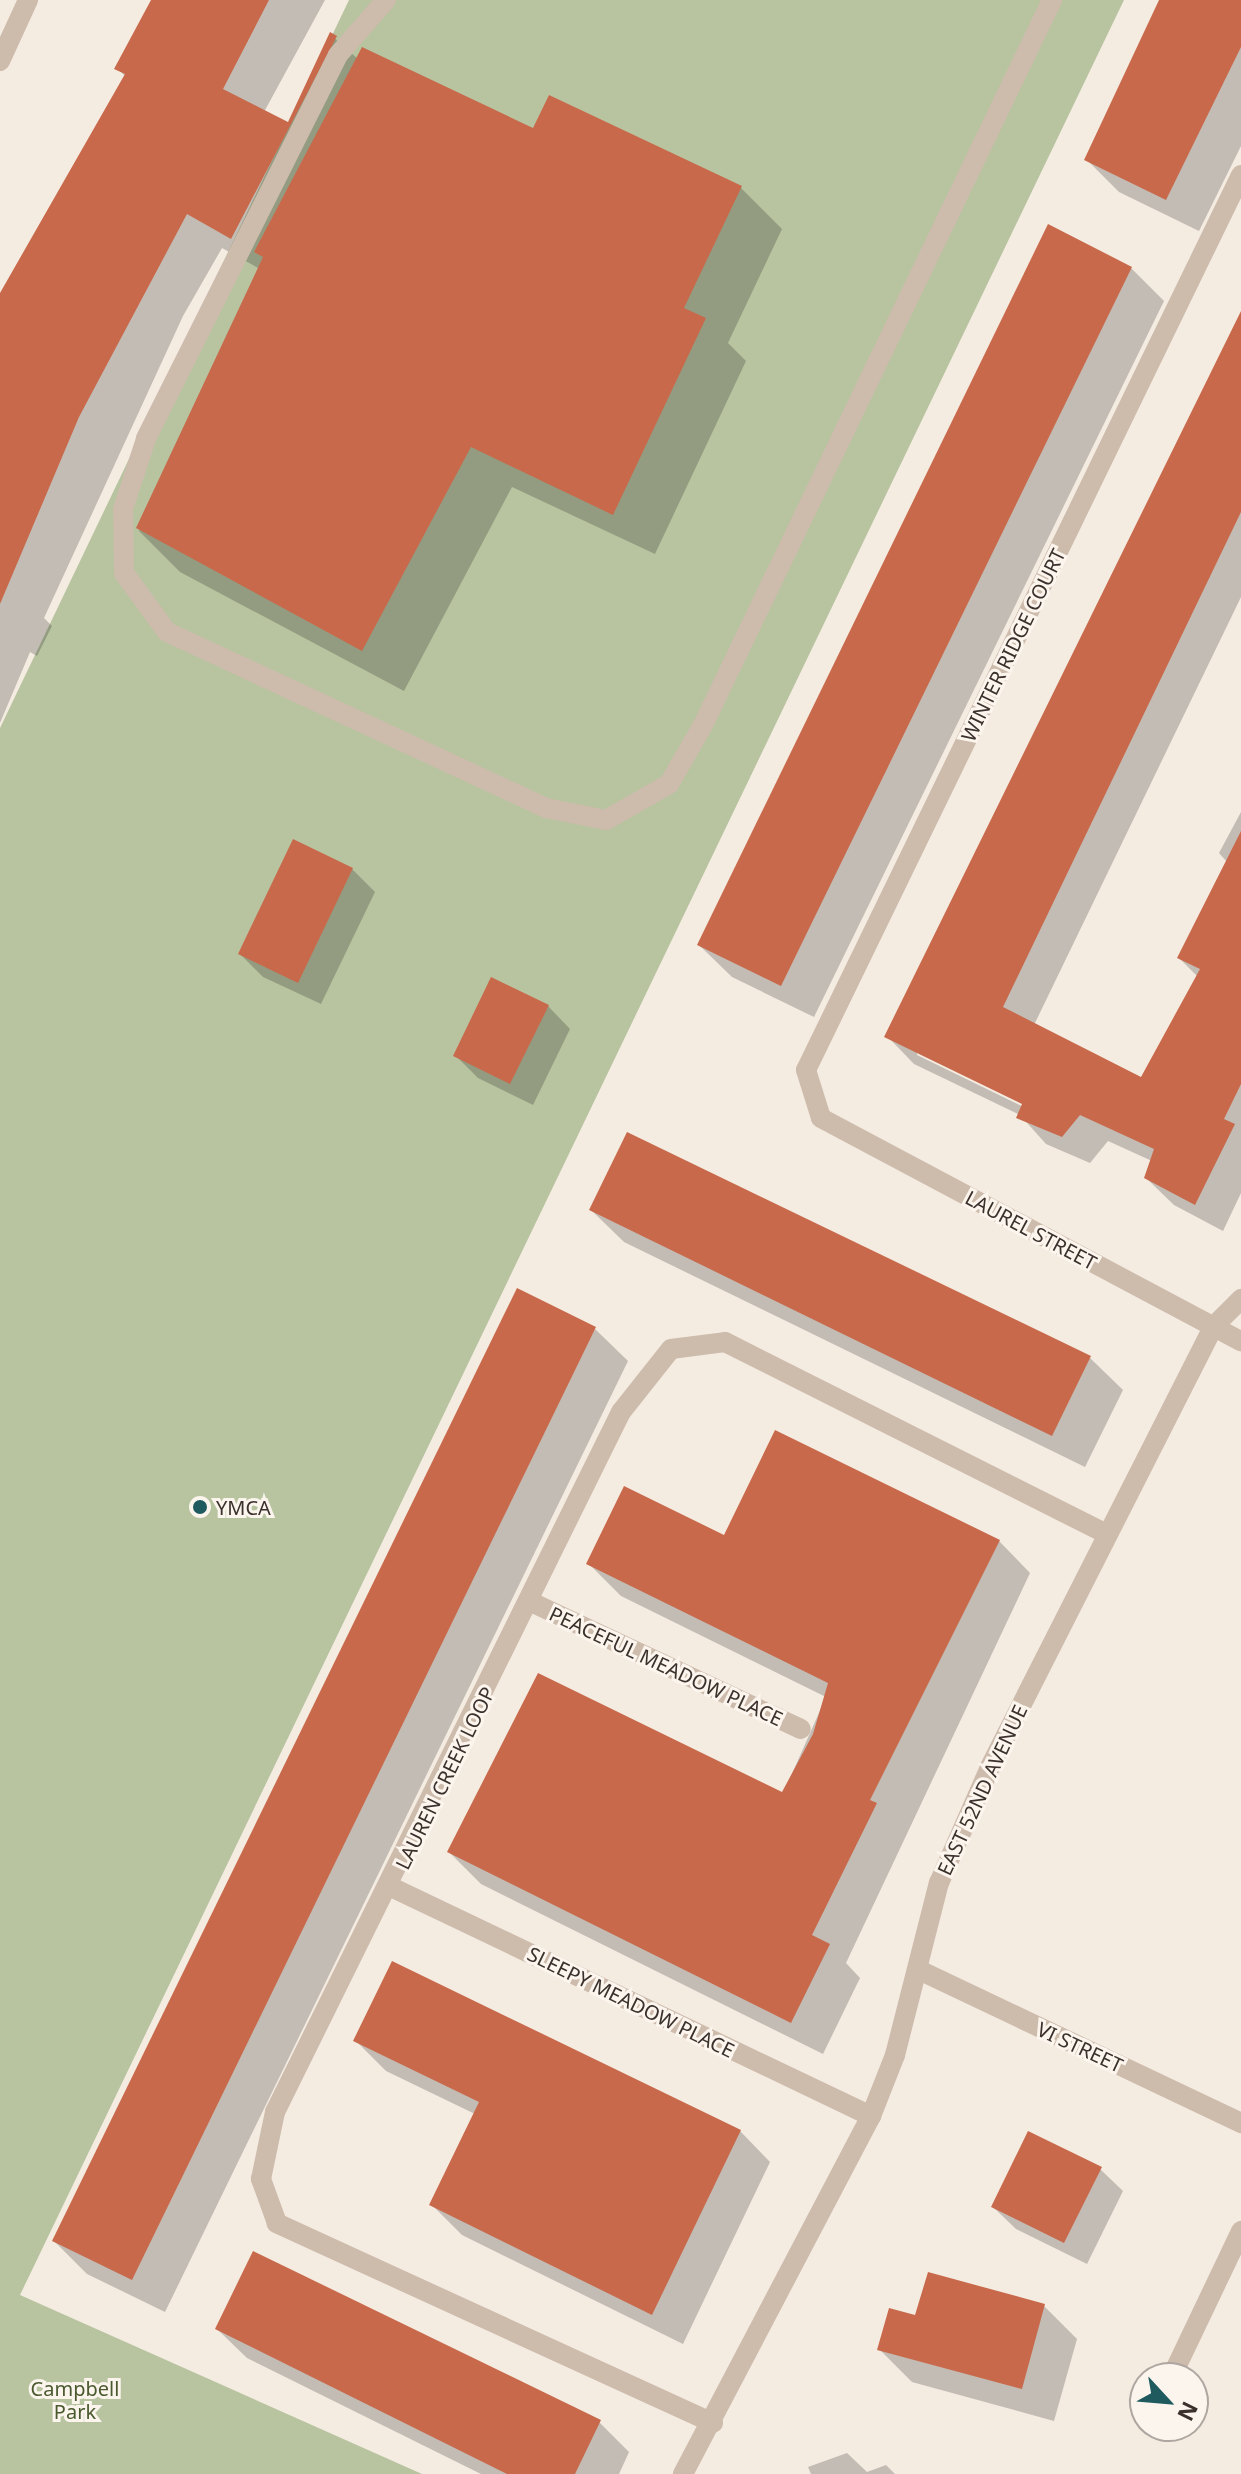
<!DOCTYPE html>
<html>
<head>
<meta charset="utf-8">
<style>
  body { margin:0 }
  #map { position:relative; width:1241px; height:2474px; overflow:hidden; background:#f4ebe1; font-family:"Noto Sans",sans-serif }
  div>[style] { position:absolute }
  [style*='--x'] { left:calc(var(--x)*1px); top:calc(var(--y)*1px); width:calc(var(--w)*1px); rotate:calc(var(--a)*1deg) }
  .green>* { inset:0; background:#b8c4a0 }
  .shadow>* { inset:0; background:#0003 }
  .building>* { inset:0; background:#c8694b }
  .service>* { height:20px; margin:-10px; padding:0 10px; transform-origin:10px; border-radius:10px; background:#cdbbac }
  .minor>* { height:20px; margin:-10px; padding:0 10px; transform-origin:10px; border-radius:10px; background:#cdbbac }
  .dots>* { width:22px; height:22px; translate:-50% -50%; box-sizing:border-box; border:4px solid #fbf5ee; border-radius:50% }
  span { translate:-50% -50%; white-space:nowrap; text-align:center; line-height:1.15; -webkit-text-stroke:6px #fbf5ee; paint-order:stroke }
  .street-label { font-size:20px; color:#3b302b }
  .poi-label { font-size:20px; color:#3b302b }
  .left { translate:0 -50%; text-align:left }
  .park-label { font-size:20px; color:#4a5a2e }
  .north { position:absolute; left:1129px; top:2362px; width:80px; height:80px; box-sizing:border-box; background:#fbf5ee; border:2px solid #aea6a0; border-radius:50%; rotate:116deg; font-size:22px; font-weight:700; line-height:32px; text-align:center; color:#3b302b }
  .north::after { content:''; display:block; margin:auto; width:28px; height:36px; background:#1f5a5e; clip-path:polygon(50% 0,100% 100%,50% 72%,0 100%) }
</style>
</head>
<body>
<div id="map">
  <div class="green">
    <div style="clip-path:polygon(349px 0,1124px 0,20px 2295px,422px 2474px,0 2474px,0 728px)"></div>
  </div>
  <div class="shadow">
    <div style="clip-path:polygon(154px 0,325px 0,264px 112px,289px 125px,331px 35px,358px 59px,534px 131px,741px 188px,782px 229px,728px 343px,746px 361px,655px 554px,512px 487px,404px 691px,180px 572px,139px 531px,260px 269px,222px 248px,183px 316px,44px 618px,52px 626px,37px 656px,30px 652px,0 723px,0 303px,126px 77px,117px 68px)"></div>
    <div style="clip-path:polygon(1162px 0,1241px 0,1241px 146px,1199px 231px,1119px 192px,1086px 159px)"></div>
    <div style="clip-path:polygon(1131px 268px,1164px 301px,814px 1017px,732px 977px,699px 945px)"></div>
    <div style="clip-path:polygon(evenodd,1241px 322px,1241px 597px,1034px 1025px,1142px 1080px,1198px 977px,1179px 958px,1227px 862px,1219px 853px,1241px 812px,1241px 1193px,1223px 1231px,1174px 1205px,1146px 1178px,1152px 1161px,1108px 1141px,1090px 1163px,1046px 1144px,1020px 1115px,914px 1064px,887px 1036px,1241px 322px,917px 1050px,1032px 1107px,1030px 1110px,917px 1055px,917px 1050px)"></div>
    <div style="clip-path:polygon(352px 869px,375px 892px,321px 1004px,263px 977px,240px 954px)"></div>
    <div style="clip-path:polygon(548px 1006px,570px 1029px,533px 1105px,478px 1078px,455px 1055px)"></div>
    <div style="clip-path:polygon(591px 1210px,1090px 1358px,1123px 1390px,1085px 1467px,624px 1242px)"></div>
    <div style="clip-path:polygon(595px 1329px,628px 1361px,165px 2312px,87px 2274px,54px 2241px)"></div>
    <div style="clip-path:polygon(725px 1537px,999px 1541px,1030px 1573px,846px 1963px,860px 1978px,823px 2054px,481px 1884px,449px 1852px,783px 1794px,826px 1697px,621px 1596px,589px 1564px)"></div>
    <div style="clip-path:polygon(355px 2040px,740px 2131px,770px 2162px,683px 2344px,462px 2235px,431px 2204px,475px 2114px,386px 2071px)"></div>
    <div style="clip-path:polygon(1100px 2169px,1123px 2191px,1087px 2264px,1016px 2229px,993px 2207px)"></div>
    <div style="clip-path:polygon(1044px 2306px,1077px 2339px,1054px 2421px,912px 2382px,879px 2349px,917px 2318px)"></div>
    <div style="clip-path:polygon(217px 2329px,599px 2422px,629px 2452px,619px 2474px,481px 2474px,247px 2358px)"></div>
    <div style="clip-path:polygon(847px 2453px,867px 2472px,886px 2465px,895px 2474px,811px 2474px,808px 2467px)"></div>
  </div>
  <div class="building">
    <div style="clip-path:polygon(151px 0,269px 0,223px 89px,288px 122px,330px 32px,337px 36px,231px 239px,187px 214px,79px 417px,0 604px,0 293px,125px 74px,114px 69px)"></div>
    <div style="clip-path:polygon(1159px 0,1241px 0,1241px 47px,1166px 200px,1084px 160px)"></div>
    <div style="clip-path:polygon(362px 47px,533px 128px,549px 95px,742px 186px,684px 308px,706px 318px,613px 515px,471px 447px,362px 651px,136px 528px,263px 257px,254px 252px)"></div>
    <div style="clip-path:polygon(1048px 224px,1132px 267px,781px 986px,697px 945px)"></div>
    <div style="clip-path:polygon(1241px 311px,1241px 512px,1003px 1007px,1141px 1077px,1200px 969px,1177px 958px,1241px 831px,1241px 1084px,1224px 1119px,1235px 1124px,1195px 1205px,1144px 1178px,1154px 1149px,1080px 1115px,1062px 1137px,1016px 1118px,1022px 1104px,884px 1037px)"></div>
    <div style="clip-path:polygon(293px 839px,353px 868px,298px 983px,238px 954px)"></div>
    <div style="clip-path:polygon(491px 977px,549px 1005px,510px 1084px,453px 1056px)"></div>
    <div style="clip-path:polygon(627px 1132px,1091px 1356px,1052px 1436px,589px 1210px)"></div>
    <div style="clip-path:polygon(517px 1288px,596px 1327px,132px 2280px,52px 2241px)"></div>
    <div style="clip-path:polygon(775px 1430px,1000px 1540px,870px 1800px,877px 1803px,812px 1935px,830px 1944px,791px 2023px,447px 1852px,538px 1673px,782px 1792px,813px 1734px,828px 1683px,586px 1564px,624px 1486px,724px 1535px)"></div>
    <div style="clip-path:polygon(392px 1961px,741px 2130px,652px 2315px,429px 2205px,479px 2102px,353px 2041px)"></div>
    <div style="clip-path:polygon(1028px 2131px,1102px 2167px,1064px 2243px,991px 2207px)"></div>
    <div style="clip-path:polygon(253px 2251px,601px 2420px,575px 2474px,507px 2474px,215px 2329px)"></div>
    <div style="clip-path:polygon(928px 2272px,1045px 2304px,1022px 2389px,877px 2350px,889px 2308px,915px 2315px)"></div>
  </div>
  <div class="service">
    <div style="--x:386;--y:0;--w:73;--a:131.1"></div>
    <div style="--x:338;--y:55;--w:429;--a:116.6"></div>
    <div style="--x:146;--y:439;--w:74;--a:108.2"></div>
    <div style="--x:123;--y:509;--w:64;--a:89.1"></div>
    <div style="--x:124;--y:573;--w:73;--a:53.9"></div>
    <div style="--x:167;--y:632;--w:418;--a:24.9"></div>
    <div style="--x:546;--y:808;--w:61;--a:11.3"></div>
    <div style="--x:606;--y:820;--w:73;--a:-29.7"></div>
    <div style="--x:669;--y:784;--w:68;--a:-60"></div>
    <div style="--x:703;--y:725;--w:805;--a:-64.29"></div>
  </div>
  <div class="minor">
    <div style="--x:0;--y:61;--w:67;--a:-65.3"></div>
    <div style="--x:1241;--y:175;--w:995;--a:115.92"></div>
    <div style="--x:806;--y:1070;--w:50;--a:72.6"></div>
    <div style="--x:821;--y:1118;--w:476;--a:28"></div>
    <div style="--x:531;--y:1602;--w:298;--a:25.2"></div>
    <div style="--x:391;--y:1887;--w:532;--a:25.51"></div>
    <div style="--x:919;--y:1970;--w:357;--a:25.4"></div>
    <div style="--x:1171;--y:2378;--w:163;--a:-64.5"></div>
    <div style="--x:713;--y:2423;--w:480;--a:-155.4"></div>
    <div style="--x:277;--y:2223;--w:47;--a:-110"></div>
    <div style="--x:261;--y:2179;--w:68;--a:-78.2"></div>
    <div style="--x:275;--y:2112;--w:781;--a:-63.7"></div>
    <div style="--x:621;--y:1412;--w:80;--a:-51.6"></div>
    <div style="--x:671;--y:1349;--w:54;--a:-7.4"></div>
    <div style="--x:725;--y:1342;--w:427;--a:26.7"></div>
    <div style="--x:683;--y:2474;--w:404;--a:-62.3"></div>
    <div style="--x:871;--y:2116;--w:66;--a:-68.5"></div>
    <div style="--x:895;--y:2055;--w:178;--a:-75.7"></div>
    <div style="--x:939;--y:1883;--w:129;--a:-66.2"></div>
    <div style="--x:991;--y:1765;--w:491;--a:-63.1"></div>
    <div style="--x:1213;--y:1327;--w:40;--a:-45"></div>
  </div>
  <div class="dots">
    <div style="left:200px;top:1507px;background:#1f5a5e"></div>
  </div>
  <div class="street-label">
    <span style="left:1013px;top:645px;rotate:-64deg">WINTER RIDGE COURT</span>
    <span style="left:1031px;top:1230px;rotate:28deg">LAUREL STREET</span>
    <span style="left:666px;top:1666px;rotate:25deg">PEACEFUL MEADOW PLACE</span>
    <span style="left:445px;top:1778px;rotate:-64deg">LAUREN CREEK LOOP</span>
    <span style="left:982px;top:1790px;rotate:-65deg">EAST 52ND AVENUE</span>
    <span style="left:631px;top:2002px;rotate:26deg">SLEEPY MEADOW PLACE</span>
    <span style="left:1080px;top:2047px;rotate:25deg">VI STREET</span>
  </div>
  <div class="poi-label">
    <span class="left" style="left:216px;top:1507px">YMCA</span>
  </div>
  <div class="park-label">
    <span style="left:75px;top:2400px">Campbell<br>Park</span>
  </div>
  <div class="north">N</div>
</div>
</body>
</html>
